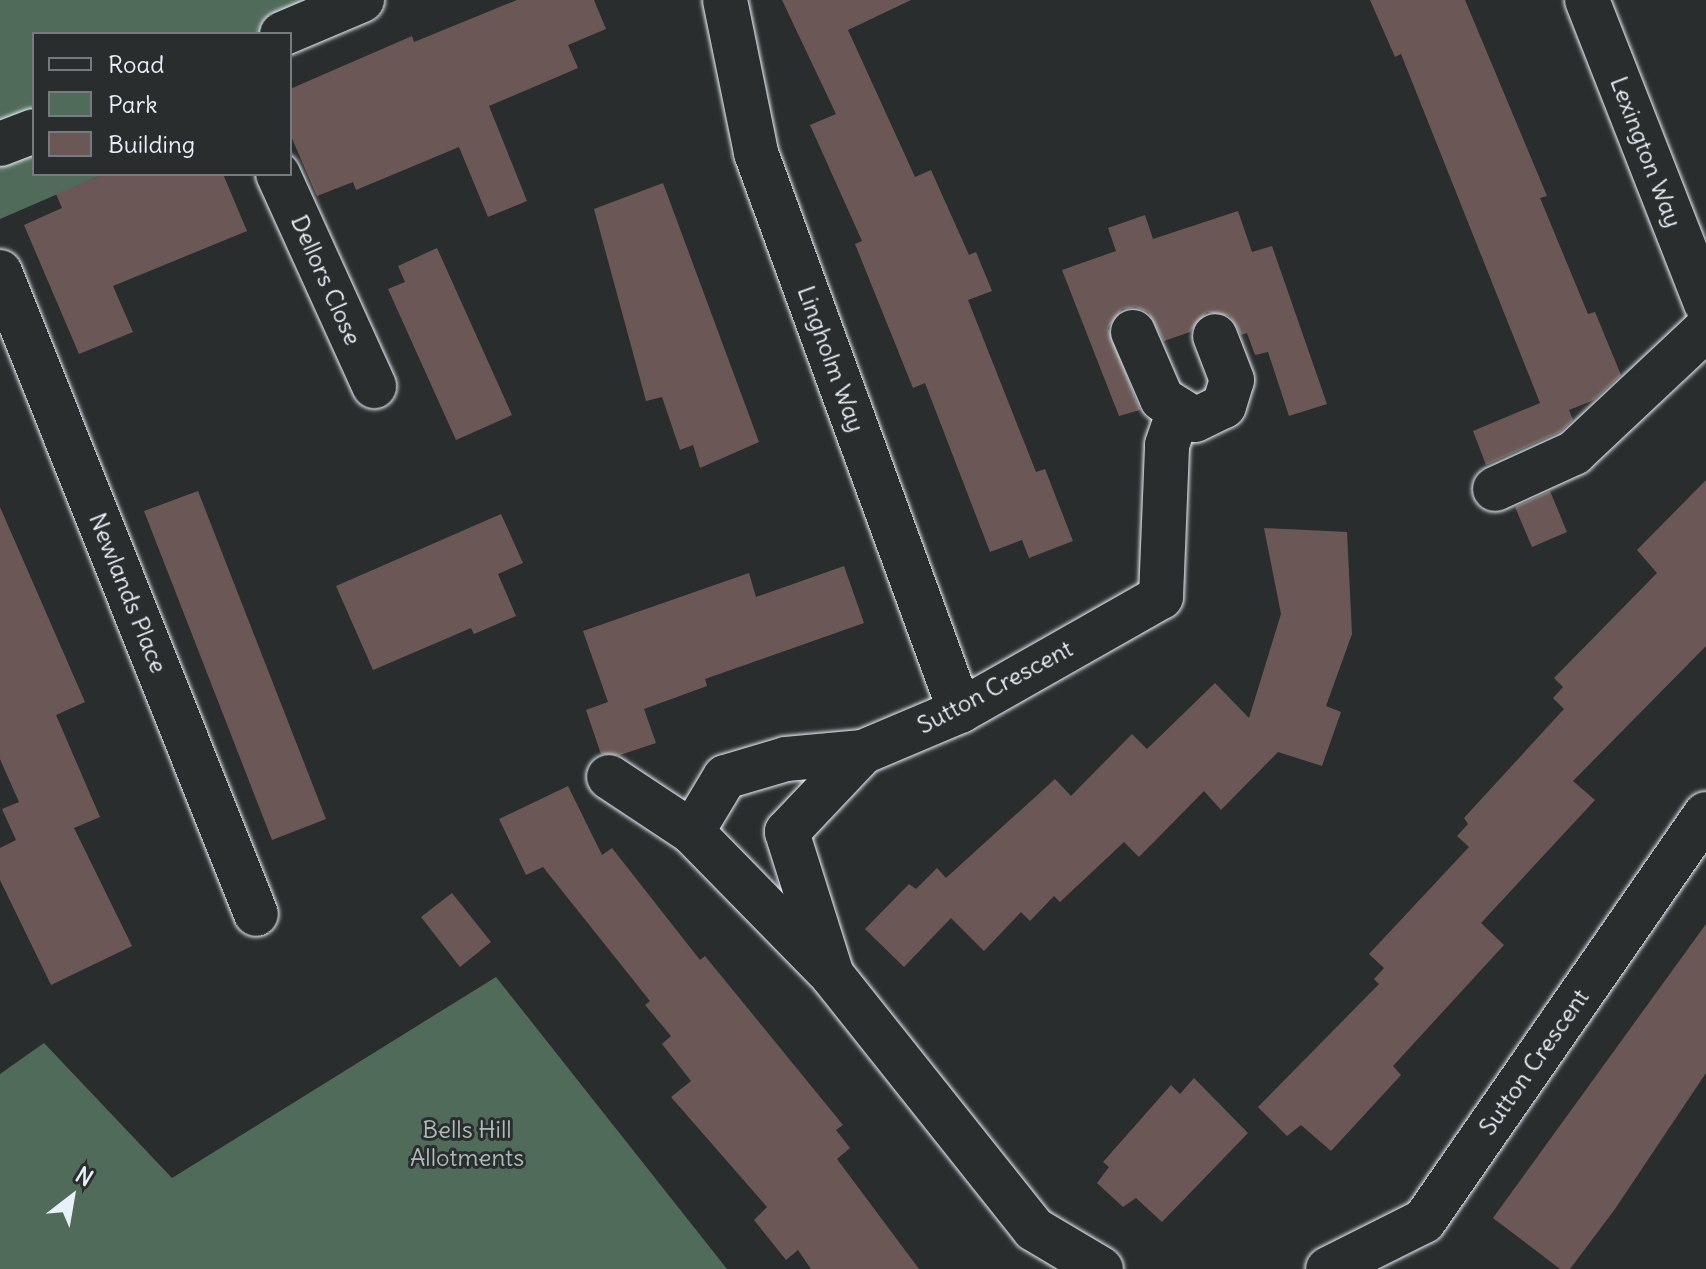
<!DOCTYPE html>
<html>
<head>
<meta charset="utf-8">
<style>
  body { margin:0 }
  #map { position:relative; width:1706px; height:1269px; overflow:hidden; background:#2a2d2e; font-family:Delius,sans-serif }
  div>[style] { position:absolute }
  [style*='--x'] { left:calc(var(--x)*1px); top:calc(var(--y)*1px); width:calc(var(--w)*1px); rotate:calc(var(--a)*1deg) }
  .green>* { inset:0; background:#516b5a }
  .building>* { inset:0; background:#6b5856 }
  .roads { filter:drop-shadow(0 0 2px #e8f1f8) drop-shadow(0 0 2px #e8f1f8) }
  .minor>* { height:44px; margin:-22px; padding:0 22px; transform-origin:22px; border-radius:22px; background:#2a2d2e }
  span { translate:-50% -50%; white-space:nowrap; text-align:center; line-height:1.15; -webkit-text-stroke:6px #2a2d2e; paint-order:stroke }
  .street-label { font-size:24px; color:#e8f1f8 }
  .park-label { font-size:24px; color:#acbbb9 }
  .legend { position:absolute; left:32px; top:32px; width:260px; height:144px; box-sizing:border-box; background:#2a2d2e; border:2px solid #767b7f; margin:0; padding:10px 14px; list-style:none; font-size:24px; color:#e8f1f8 }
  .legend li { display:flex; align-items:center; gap:16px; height:40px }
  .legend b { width:40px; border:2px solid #767b7f }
  .north { position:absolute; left:32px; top:1157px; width:80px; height:80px; -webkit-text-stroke:6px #2a2d2e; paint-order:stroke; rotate:31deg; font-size:22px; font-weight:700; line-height:32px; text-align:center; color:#e8f1f8 }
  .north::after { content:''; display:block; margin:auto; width:28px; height:36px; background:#e8f1f8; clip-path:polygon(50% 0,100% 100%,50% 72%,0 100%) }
</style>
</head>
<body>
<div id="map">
  <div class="green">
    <div style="clip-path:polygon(0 0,328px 0,290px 34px,34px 34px,34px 174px,104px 174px,0 219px)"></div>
    <div style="clip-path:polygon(496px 977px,727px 1269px,0 1269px,0 1074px,44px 1043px,172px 1178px)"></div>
  </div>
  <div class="building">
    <div style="clip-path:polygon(517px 0,594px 0,606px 29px,568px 45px,578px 68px,489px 106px,527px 201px,488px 217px,459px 147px,356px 190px,353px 182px,317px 196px,290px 134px,290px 89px,412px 36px,414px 42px)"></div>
    <div style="clip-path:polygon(782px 0,911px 0,848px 30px,915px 177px,931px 170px,969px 255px,976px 252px,992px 291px,968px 300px,1036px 472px,1045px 469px,1073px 541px,1029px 558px,1022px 540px,990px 552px,925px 383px,913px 388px,855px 244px,862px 241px,810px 125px,836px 114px)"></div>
    <div style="clip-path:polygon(1370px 0,1465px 0,1547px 196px,1540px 198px,1588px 314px,1595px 312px,1621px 375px,1594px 400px,1569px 410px,1573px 420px,1560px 432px,1486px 465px,1473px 431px,1540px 403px,1401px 54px,1395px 57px)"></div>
    <div style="clip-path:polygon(104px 174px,223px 174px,247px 231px,113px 286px,133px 332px,79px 354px,24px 225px,62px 208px,56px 194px)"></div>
    <div style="clip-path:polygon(663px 183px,759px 442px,700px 468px,693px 445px,680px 450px,662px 397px,646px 401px,594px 209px)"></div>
    <div style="clip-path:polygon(1238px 211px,1252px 252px,1272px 246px,1327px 404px,1289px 416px,1268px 352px,1255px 355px,1247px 333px,1241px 335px,1230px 316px,1207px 312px,1190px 332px,1164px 341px,1148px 312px,1135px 307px,1122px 309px,1108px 328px,1140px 410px,1119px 416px,1062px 270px,1116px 251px,1108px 228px,1145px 215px,1153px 239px)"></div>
    <div style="clip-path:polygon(437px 248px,512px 415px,456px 440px,388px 289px,405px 282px,398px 266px)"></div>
    <div style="clip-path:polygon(1706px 480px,1706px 646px,1573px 781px,1595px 800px,1481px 923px,1504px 945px,1393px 1066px,1401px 1075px,1331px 1151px,1301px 1125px,1287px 1136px,1258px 1107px,1379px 984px,1374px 979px,1384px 968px,1369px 954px,1469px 847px,1457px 836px,1468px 824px,1464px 818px,1564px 709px,1553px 698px,1563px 687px,1554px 678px,1657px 573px,1637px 550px)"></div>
    <div style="clip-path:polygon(198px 491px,326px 819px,272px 840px,144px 511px)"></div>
    <div style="clip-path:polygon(1550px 491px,1567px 532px,1532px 547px,1515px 507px)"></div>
    <div style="clip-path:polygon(0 507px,85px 702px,56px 715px,100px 817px,74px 828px,132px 946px,51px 985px,0 880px,0 848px,16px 840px,2px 809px,19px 802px,0 759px)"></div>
    <div style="clip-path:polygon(501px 514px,523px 563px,498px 574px,516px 616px,474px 634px,471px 628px,373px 670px,336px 586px)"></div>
    <div style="clip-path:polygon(1264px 528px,1347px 532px,1352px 634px,1326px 706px,1341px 712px,1322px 766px,1278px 752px,1221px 810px,1204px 791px,1139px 857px,1124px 842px,1060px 902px,1054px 896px,1030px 921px,1021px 912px,984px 951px,951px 918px,904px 967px,865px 929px,909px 884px,916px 889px,937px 868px,946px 878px,1055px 779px,1071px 796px,1132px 734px,1147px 749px,1215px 683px,1249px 718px,1281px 614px)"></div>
    <div style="clip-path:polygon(844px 566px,864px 623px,705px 679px,707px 686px,644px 709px,656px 743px,620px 755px,601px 754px,586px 710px,608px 702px,583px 631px,749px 573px,756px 597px)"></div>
    <div style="clip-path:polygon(568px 786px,602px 855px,612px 848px,700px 960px,705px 956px,843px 1125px,836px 1130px,850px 1148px,837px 1159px,919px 1269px,811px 1269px,798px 1250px,786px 1260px,754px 1220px,767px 1207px,671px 1097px,691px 1081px,662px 1044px,671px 1036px,645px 1005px,650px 1001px,543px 867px,526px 875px,499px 819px)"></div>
    <div style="clip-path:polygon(452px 893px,491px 942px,460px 967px,421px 917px)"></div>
    <div style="clip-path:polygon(1706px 924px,1706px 1073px,1615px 1209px,1570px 1269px,1560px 1269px,1493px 1218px)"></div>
    <div style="clip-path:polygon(1194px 1078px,1248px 1133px,1162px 1222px,1136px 1198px,1123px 1207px,1097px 1183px,1109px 1167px,1103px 1162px,1171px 1085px,1180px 1094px)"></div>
  </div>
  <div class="roads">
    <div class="minor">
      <div style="--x:725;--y:0;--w:156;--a:78.5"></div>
      <div style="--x:756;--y:153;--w:594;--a:69.92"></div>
      <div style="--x:1587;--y:0;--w:326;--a:68.6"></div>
      <div style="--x:282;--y:34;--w:87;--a:-23"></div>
      <div style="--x:0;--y:144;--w:36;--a:-21"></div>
      <div style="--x:278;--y:174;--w:233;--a:65.6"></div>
      <div style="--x:0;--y:272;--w:691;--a:68.26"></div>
      <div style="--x:1133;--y:332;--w:73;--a:66.6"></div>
      <div style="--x:1162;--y:399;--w:39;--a:32"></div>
      <div style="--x:1195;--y:420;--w:32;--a:-26"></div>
      <div style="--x:1224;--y:406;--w:27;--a:-73"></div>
      <div style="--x:1232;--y:380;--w:47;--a:-111.1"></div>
      <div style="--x:1495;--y:489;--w:87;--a:-24.5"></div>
      <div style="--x:1574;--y:453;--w:181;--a:-43.2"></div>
      <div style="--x:609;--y:777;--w:100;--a:33.5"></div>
      <div style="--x:692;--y:832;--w:193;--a:45.6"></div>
      <div style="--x:692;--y:832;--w:64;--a:-59"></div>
      <div style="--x:725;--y:777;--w:64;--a:-16.4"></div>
      <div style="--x:786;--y:759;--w:77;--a:-5.2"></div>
      <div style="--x:1101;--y:1269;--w:78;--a:-149.2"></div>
      <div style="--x:1034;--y:1229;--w:325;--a:-128.5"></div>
      <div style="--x:832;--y:975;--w:150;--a:-107.5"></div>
      <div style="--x:787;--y:832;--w:110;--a:-46.5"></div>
      <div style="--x:863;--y:752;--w:105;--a:-22.9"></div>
      <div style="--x:960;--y:711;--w:231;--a:-29.6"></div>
      <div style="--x:1161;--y:597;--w:152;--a:-87.7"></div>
      <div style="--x:1167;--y:445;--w:37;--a:-71"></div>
      <div style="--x:1328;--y:1269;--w:107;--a:-26.6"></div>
      <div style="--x:1424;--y:1221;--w:495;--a:-55.3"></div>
    </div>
  </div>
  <div class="street-label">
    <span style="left:1646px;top:152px;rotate:69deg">Lexington Way</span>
    <span style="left:326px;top:280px;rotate:66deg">Dellors Close</span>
    <span style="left:831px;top:359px;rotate:70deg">Lingholm Way</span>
    <span style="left:128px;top:593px;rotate:68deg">Newlands Place</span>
    <span style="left:995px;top:687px;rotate:-28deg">Sutton Crescent</span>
    <span style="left:1534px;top:1062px;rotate:-55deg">Sutton Crescent</span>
  </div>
  <div class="park-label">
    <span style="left:467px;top:1144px">Bells Hill<br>Allotments</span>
  </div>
  <ul class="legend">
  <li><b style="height:10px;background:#2a2d2e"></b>Road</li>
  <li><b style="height:22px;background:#516b5a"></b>Park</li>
  <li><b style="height:22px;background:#6b5856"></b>Building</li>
  </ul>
  <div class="north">N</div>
</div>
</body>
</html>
